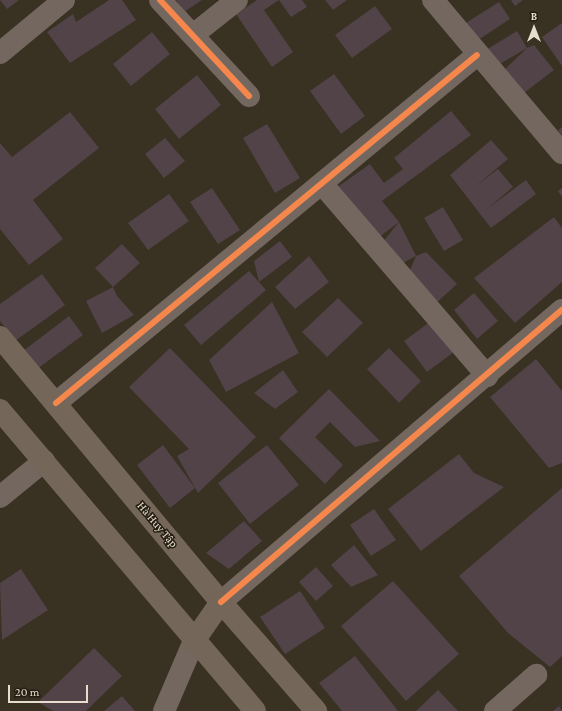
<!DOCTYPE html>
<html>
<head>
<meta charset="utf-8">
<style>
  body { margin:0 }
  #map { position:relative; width:562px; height:711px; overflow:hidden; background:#393122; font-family:"Crimson Pro",serif }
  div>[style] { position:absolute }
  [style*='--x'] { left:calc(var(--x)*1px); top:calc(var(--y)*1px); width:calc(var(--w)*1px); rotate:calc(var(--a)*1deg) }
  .building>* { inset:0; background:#514348 }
  .street>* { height:22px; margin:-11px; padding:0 11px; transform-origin:11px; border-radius:11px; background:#74675f }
  .primary>* { height:22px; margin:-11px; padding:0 11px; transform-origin:11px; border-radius:11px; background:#746659 }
  .cycleway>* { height:6px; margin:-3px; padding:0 3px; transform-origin:3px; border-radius:3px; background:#f5874c }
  span { translate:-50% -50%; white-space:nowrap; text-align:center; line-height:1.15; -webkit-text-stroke:3px #241d11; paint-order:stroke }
  .street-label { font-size:12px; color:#e6ddcd }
  .north { position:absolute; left:514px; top:8px; width:40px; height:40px; -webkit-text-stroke:3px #241d11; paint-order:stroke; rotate:0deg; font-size:11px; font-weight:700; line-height:16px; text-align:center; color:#e6ddcd }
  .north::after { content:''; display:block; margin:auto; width:14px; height:18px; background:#e6ddcd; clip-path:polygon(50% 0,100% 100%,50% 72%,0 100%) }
  .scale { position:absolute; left:8px; top:685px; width:80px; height:18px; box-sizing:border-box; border:2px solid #e6ddcd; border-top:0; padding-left:5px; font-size:12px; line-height:14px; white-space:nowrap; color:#e6ddcd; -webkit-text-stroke:3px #241d11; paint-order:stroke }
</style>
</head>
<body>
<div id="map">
  <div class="building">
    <div style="clip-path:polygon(0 0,19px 0,7px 9px)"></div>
    <div style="clip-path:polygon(109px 0,122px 0,136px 20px,70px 63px,47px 32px,73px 14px,76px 22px)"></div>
    <div style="clip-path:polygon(176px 0,202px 0,184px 12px)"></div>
    <div style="clip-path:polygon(257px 0,279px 0,264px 10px,293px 52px,272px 67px,236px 14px)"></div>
    <div style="clip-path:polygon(279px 0,302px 0,307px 7px,291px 17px)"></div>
    <div style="clip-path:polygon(325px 0,347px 0,333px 10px)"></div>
    <div style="clip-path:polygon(511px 0,523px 0,515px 6px)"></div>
    <div style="clip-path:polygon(499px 2px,510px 19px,472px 44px,461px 26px)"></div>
    <div style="clip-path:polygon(375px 6px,392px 29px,352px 58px,335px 35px)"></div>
    <div style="clip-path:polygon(562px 23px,562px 66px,542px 37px)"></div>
    <div style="clip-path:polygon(517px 31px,527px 48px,498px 65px,481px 53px)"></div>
    <div style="clip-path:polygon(152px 32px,170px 54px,131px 86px,113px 64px)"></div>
    <div style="clip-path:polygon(534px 45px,554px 70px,520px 96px,501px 73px,527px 48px)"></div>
    <div style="clip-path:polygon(334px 74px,365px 116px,341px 134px,310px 91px)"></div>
    <div style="clip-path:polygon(197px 75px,221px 105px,179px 139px,155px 109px)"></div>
    <div style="clip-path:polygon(451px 111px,471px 135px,382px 201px,399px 222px,378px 238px,336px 188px,370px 164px,384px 183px,403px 169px,394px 158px)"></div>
    <div style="clip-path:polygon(70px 112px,99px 148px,33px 200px,63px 239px,29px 265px,0 229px,0 143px,12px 157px)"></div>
    <div style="clip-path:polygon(267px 124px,300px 178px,275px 193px,243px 138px)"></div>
    <div style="clip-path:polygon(562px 127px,562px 136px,558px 130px)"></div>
    <div style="clip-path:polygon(165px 138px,185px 161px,164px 178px,145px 154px)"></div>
    <div style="clip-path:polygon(491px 140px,508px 159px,476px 186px,498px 169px,513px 187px,488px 208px,526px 180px,536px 194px,491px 228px,450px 175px)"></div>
    <div style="clip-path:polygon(212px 188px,240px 230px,218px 244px,190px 202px)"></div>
    <div style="clip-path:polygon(562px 188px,562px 197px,558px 191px)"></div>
    <div style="clip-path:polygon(169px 194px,189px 221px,148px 250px,128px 223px)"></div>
    <div style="clip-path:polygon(443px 207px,463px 240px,444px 251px,424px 218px)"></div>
    <div style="clip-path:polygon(554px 217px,562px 228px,562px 282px,515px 323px,474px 278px)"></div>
    <div style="clip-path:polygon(399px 222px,416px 256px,397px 266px,382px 243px)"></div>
    <div style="clip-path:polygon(280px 241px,292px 257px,259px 282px,254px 261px)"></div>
    <div style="clip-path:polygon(122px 244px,140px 263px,113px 287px,95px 268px)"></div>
    <div style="clip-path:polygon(426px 252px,457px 284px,433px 306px,410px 270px,416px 256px)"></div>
    <div style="clip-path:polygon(309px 256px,329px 282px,295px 309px,275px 287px)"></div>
    <div style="clip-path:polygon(249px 271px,266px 290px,201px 345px,184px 325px)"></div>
    <div style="clip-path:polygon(42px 274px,65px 305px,15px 341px,0 321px,0 304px)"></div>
    <div style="clip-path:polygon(113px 287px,117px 296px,134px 315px,102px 333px,86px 301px)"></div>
    <div style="clip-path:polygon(474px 293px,498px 321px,477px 339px,454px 310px)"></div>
    <div style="clip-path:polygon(338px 298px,363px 323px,327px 357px,302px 332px)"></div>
    <div style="clip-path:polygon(272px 302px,299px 353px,226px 392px,209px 360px)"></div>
    <div style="clip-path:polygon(69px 316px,83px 335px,37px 369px,23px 351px)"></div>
    <div style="clip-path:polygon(431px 321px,454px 352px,427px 372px,404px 341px)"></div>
    <div style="clip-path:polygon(170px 348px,256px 437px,198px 493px,177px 456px,189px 449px,129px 387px)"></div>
    <div style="clip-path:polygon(389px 348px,421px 381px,399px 403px,367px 369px)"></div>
    <div style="clip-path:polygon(536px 359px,562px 391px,562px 463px,549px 468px,490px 397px)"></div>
    <div style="clip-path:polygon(283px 370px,298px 392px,275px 409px,254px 393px)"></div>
    <div style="clip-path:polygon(329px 389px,380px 441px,355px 447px,330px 422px,315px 437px,343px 465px,325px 484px,279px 438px)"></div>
    <div style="clip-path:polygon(163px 445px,195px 488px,170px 508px,137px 465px)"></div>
    <div style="clip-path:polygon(267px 445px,299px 485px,250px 524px,218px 483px)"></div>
    <div style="clip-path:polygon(459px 454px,474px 473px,504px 487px,421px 551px,388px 509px)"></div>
    <div style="clip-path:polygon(562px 488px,562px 656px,550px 667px,508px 633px,459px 576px)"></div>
    <div style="clip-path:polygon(374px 509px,396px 540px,371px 556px,350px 525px)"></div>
    <div style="clip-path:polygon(244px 521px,262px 541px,229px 569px,206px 553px)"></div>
    <div style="clip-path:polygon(354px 545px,378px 575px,351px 587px,331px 565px)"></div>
    <div style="clip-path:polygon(316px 567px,333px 586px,316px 601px,299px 582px)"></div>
    <div style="clip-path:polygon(21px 569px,48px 610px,2px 640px,0 583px)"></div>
    <div style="clip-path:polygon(393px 581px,459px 654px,406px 701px,341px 626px)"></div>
    <div style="clip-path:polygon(300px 591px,325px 628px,285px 654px,260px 617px)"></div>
    <div style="clip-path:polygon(94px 648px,122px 676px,86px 711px,53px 711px,38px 702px)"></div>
    <div style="clip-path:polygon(355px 656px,398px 711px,342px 711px,319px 683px)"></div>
    <div style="clip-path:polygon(438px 690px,458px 711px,416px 711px)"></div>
    <div style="clip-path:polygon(122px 696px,135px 711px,104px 711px)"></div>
    <div style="clip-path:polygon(559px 706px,562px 711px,553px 711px)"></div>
  </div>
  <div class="street">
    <div style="--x:160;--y:0;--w:131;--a:47.2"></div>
    <div style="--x:433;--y:0;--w:200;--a:49.9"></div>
    <div style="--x:193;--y:35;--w:56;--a:-38.5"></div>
    <div style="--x:0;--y:53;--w:83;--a:-39.6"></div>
    <div style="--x:323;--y:185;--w:252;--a:49.3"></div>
    <div style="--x:56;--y:403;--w:546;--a:-39.58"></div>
    <div style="--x:0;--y:497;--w:57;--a:-39.3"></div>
    <div style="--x:221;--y:602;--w:449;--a:-40.6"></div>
    <div style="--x:164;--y:711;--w:76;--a:-66.8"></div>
    <div style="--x:495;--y:711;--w:55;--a:-41.3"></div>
  </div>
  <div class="primary">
    <div style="--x:0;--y:337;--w:345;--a:50.2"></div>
    <div style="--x:221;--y:602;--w:145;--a:48.9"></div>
    <div style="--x:0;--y:410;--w:394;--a:49.7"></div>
    <div style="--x:194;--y:641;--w:47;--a:-55.3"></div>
  </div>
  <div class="cycleway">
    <div style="--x:160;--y:0;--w:131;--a:47.2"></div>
    <div style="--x:56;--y:403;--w:546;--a:-39.58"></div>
    <div style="--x:221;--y:602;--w:449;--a:-40.6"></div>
  </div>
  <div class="street-label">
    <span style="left:157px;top:525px;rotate:50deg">Hà Huy Tập</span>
  </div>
  <div class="north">B</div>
  <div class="scale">20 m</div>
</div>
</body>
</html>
